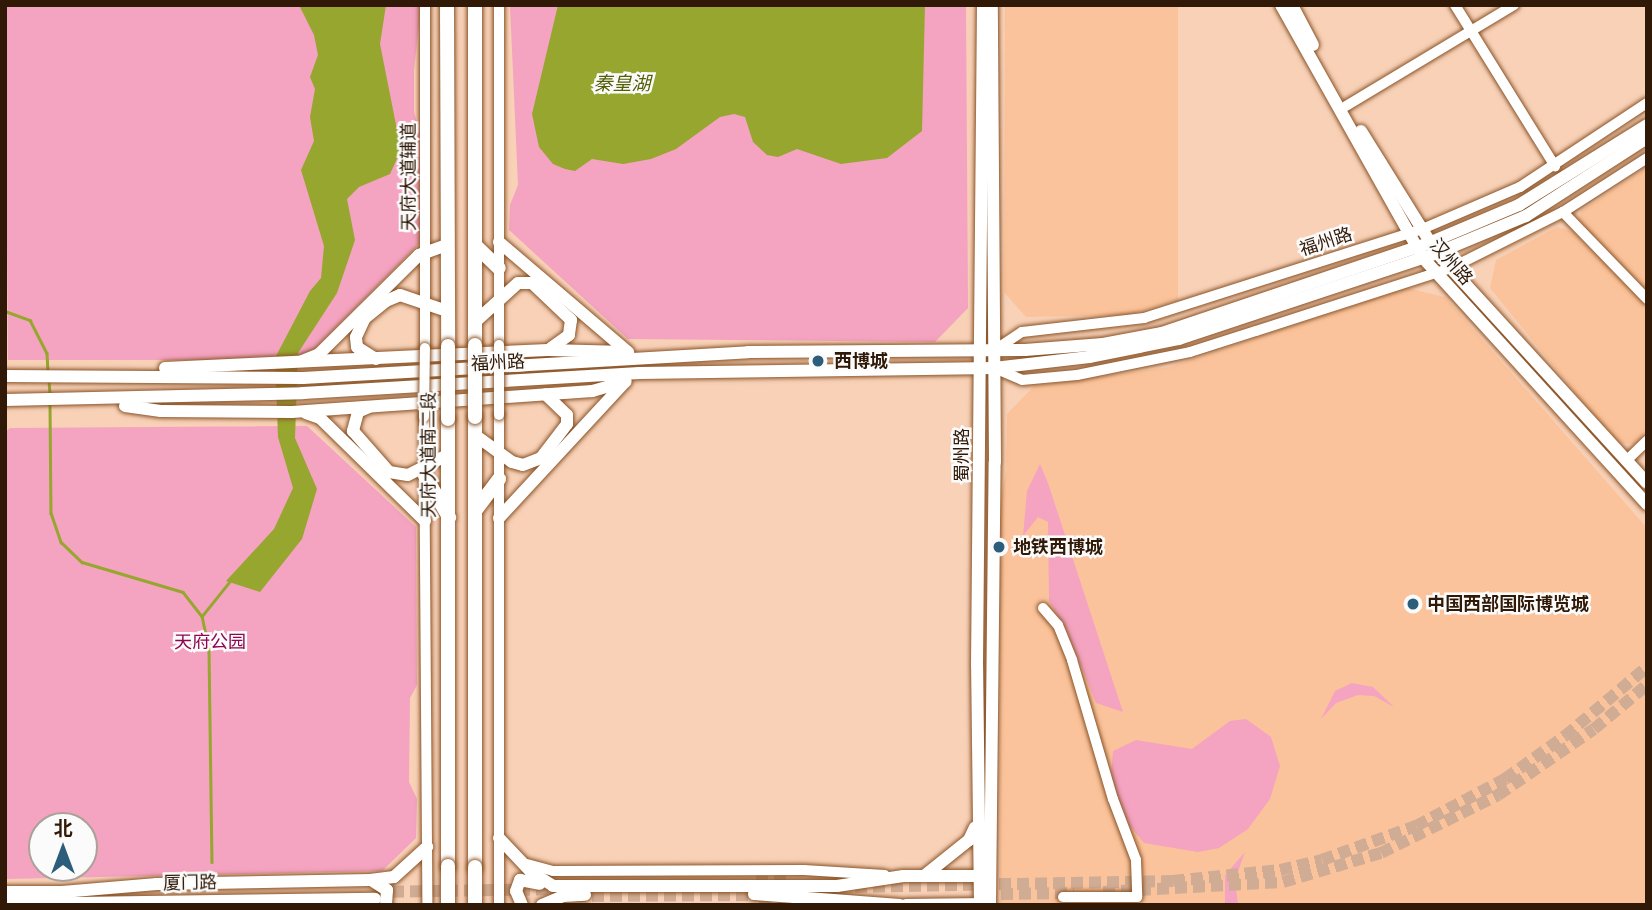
<!DOCTYPE html>
<html>
<head>
<meta charset="utf-8">
<style>
  body { margin:0 }
  #map { position:relative; width:1652px; height:910px; overflow:hidden; background:#f8d1b7; font-family:"PT Sans Narrow","Noto Sans SC",sans-serif }
  div>[style] { position:absolute }
  [style*='--x'] { left:calc(var(--x)*1px); top:calc(var(--y)*1px); width:calc(var(--w)*1px); rotate:calc(var(--a)*1deg) }
  .built>* { inset:0; background:#fbc39b }
  .green>* { inset:0; background:#f4a3c0 }
  .water>* { inset:0; background:#96a62e }
  .stream>* { height:2.5px; margin:-1.25px; padding:0 1.25px; transform-origin:1.25px; border-radius:1.25px; background:#96a62e }
  .major-tunnel>* { height:12px; margin-top:-6px; transform-origin:0; background:repeating-linear-gradient(90deg,#d0ac94 0 12px,transparent 0 18px) }
  .roads { filter:drop-shadow(0 0 2px #8a5326) drop-shadow(0 0 2px #8a5326) }
  .minor>* { height:10px; margin:-5px; padding:0 5px; transform-origin:5px; border-radius:5px; background:#fff }
  .major>* { height:12px; margin:-6px; padding:0 6px; transform-origin:6px; border-radius:6px; background:#fff }
  .highway>* { height:14px; margin:-7px; padding:0 7px; transform-origin:7px; border-radius:7px; background:#fff }
  .bridges { filter:drop-shadow(0 0 2px #8a5326) drop-shadow(0 0 2px #8a5326) }
  .minor-bridge>* { height:10px; margin:-5px; padding:0 5px; transform-origin:5px; border-radius:5px; background:#fff }
  .highway-bridge>* { height:14px; margin:-7px; padding:0 7px; transform-origin:7px; border-radius:7px; background:#fff }
  .dots>* { width:19px; height:19px; translate:-50% -50%; box-sizing:border-box; border:4px solid #fbfbfb; border-radius:50% }
  span { translate:-50% -50%; white-space:nowrap; text-align:center; line-height:1.15; -webkit-text-stroke:5px #fbfbfb; paint-order:stroke }
  .street-label { font-size:18px; color:#301907 }
  .poi-label { font-size:18px; color:#301907; font-weight:700 }
  .left { translate:0 -50%; text-align:left }
  .park-label { font-size:18px; color:#900551 }
  .water-label { font-size:19px; color:#555f06; font-style:italic }
  .frame { position:absolute; inset:0; border:7px solid #301907; pointer-events:none }
  .north { position:absolute; left:28px; top:812px; width:70px; height:70px; box-sizing:border-box; background:#fbfbfb; border:2px solid #aaa199; border-radius:50%; rotate:0deg; font-size:19px; font-weight:700; line-height:28px; text-align:center; color:#301907 }
  .north::after { content:''; display:block; margin:auto; width:24px; height:32px; background:#2c5e7b; clip-path:polygon(50% 0,100% 100%,50% 72%,0 100%) }
</style>
</head>
<body>
<div id="map">
  <div class="built">
    <div style="clip-path:polygon(1005px 5px,1178px 5px,1178px 300px,1128px 315px,1026px 317px,1004px 292px)"></div>
    <div style="clip-path:polygon(1647px 167px,1647px 290px,1578px 223px,1581px 211px)"></div>
    <div style="clip-path:polygon(1557px 227px,1572px 231px,1647px 306px,1647px 431px,1634px 444px,1616px 443px,1490px 288px,1496px 260px)"></div>
    <div style="clip-path:polygon(1407px 288px,1445px 297px,1647px 528px,1647px 905px,1000px 905px,1000px 503px,1006px 471px,1007px 414px,1034px 386px,1169px 367px)"></div>
  </div>
  <div class="green">
    <div style="clip-path:polygon(5px 5px,421px 5px,414px 71px,414px 112px,421px 135px,420px 243px,308px 355px,263px 360px,8px 360px)"></div>
    <div style="clip-path:polygon(510px 5px,966px 5px,968px 308px,935px 342px,628px 339px,509px 230px,510px 205px,518px 185px)"></div>
    <div style="clip-path:polygon(evenodd,307px 426px,416px 527px,417px 685px,410px 698px,409px 782px,417px 799px,416px 838px,382px 871px,5px 879px,5px 432px,10px 428px,307px 426px,42px 826px,84px 826px,84px 868px,42px 868px,42px 826px)"></div>
    <div style="clip-path:polygon(1040px 464px,1048px 483px,1123px 712px,1096px 703px,1065px 627px,1049px 601px,1048px 522px,1038px 517px,1023px 536px,1027px 491px)"></div>
    <div style="clip-path:polygon(1352px 683px,1373px 687px,1394px 707px,1374px 696px,1358px 695px,1336px 703px,1321px 719px,1335px 691px)"></div>
    <div style="clip-path:polygon(1246px 719px,1271px 737px,1280px 766px,1270px 799px,1248px 829px,1219px 848px,1198px 852px,1144px 843px,1129px 825px,1117px 798px,1111px 775px,1113px 751px,1136px 740px,1192px 749px,1230px 721px)"></div>
    <div style="clip-path:polygon(1245px 852px,1235px 880px,1238px 905px,1225px 905px,1225px 875px)"></div>
  </div>
  <div class="water">
    <div style="clip-path:polygon(299px 5px,386px 5px,380px 44px,401px 150px,390px 174px,359px 187px,347px 199px,355px 240px,337px 293px,298px 353px,295px 438px,317px 489px,302px 539px,260px 592px,226px 581px,274px 529px,293px 488px,278px 437px,275px 358px,310px 291px,321px 278px,324px 246px,301px 170px,314px 141px,310px 117px,315px 89px,310px 77px,318px 55px,314px 35px)"></div>
    <div style="clip-path:polygon(558px 5px,925px 5px,922px 131px,887px 158px,841px 164px,797px 149px,778px 157px,767px 155px,753px 142px,745px 117px,734px 114px,720px 117px,676px 149px,651px 159px,623px 164px,592px 159px,575px 171px,565px 169px,553px 164px,539px 147px,532px 114px)"></div>
  </div>
  <div class="stream">
    <div style="--x:5;--y:311;--w:27;--a:20"></div>
    <div style="--x:30;--y:320;--w:37;--a:63"></div>
    <div style="--x:47;--y:353;--w:20;--a:87"></div>
    <div style="--x:49;--y:380;--w:14;--a:86"></div>
    <div style="--x:50;--y:404;--w:109;--a:89.5"></div>
    <div style="--x:51;--y:513;--w:31;--a:71"></div>
    <div style="--x:61;--y:542;--w:29;--a:44"></div>
    <div style="--x:82;--y:562;--w:105;--a:16.5"></div>
    <div style="--x:183;--y:592;--w:31;--a:52"></div>
    <div style="--x:202;--y:616;--w:35;--a:78"></div>
    <div style="--x:209;--y:650;--w:212;--a:89.2"></div>
    <div style="--x:202;--y:616;--w:45;--a:-51.3"></div>
  </div>
  <div class="major-tunnel">
    <div style="--x:756;--y:879;--w:31;--a:4"></div>
    <div style="--x:855;--y:887;--w:318;--a:-1.1"></div>
    <div style="--x:1173;--y:881;--w:108;--a:-5.9"></div>
    <div style="--x:1280;--y:870;--w:43;--a:-13.4"></div>
    <div style="--x:1322;--y:860;--w:100;--a:-19.9"></div>
    <div style="--x:1416;--y:826;--w:101;--a:-27.8"></div>
    <div style="--x:1505;--y:779;--w:74;--a:-35.6"></div>
    <div style="--x:1565;--y:736;--w:107;--a:-40.1"></div>
    <div style="--x:374;--y:892;--w:190;--a:-0.9"></div>
    <div style="--x:1103;--y:892;--w:180;--a:-3.2"></div>
    <div style="--x:1283;--y:882;--w:102;--a:-16.5"></div>
    <div style="--x:1381;--y:853;--w:131;--a:-26.4"></div>
    <div style="--x:1498;--y:795;--w:116;--a:-34.5"></div>
    <div style="--x:1594;--y:729;--w:69;--a:-39.7"></div>
    <div style="--x:1001;--y:894;--w:73;--a:-0.8"></div>
    <div style="--x:574;--y:896;--w:189;--a:-0.3"></div>
    <div style="--x:759;--y:905;--w:42;--a:-5.4"></div>
  </div>
  <div class="roads">
    <div class="minor">
      <div style="--x:499;--y:5;--w:340;--a:90"></div>
      <div style="--x:1455;--y:5;--w:190;--a:58.2"></div>
      <div style="--x:1346;--y:106;--w:196;--a:-31"></div>
      <div style="--x:1563;--y:212;--w:121;--a:46"></div>
      <div style="--x:425;--y:348;--w:343;--a:-90"></div>
      <div style="--x:995;--y:350;--w:32;--a:-34"></div>
      <div style="--x:1022;--y:332;--w:123;--a:-6.5"></div>
      <div style="--x:1144;--y:318;--w:290;--a:-17.7"></div>
      <div style="--x:1420;--y:230;--w:109;--a:-23.3"></div>
      <div style="--x:1520;--y:187;--w:152;--a:-33.5"></div>
      <div style="--x:994;--y:368;--w:30;--a:23"></div>
      <div style="--x:1022;--y:380;--w:55;--a:-5.2"></div>
      <div style="--x:1077;--y:375;--w:115;--a:-11.5"></div>
      <div style="--x:1190;--y:352;--w:69;--a:-17.7"></div>
      <div style="--x:1256;--y:331;--w:205;--a:-17.9"></div>
      <div style="--x:1451;--y:268;--w:125;--a:-26.6"></div>
      <div style="--x:1563;--y:212;--w:100;--a:-32.7"></div>
      <div style="--x:499;--y:415;--w:490;--a:90"></div>
      <div style="--x:424;--y:417;--w:488;--a:89.6"></div>
      <div style="--x:1626;--y:461;--w:29;--a:-44"></div>
      <div style="--x:1043;--y:608;--w:23;--a:49"></div>
      <div style="--x:1058;--y:625;--w:38;--a:68"></div>
      <div style="--x:1072;--y:660;--w:145;--a:73.6"></div>
      <div style="--x:1113;--y:799;--w:65;--a:69.3"></div>
      <div style="--x:1136;--y:860;--w:37;--a:88"></div>
      <div style="--x:1137;--y:897;--w:74;--a:180"></div>
      <div style="--x:527;--y:864;--w:27;--a:15"></div>
      <div style="--x:553;--y:871;--w:251;--a:-0.2"></div>
      <div style="--x:804;--y:870;--w:81;--a:3.5"></div>
    </div>
    <div class="major">
      <div style="--x:1281;--y:5;--w:290;--a:60.7"></div>
      <div style="--x:1423;--y:258;--w:333;--a:47.7"></div>
      <div style="--x:1292;--y:5;--w:45;--a:62.3"></div>
      <div style="--x:1361;--y:131;--w:144;--a:58.1"></div>
      <div style="--x:1437;--y:253;--w:311;--a:47.6"></div>
      <div style="--x:499;--y:242;--w:170;--a:40.5"></div>
      <div style="--x:475;--y:322;--w:58;--a:-42.2"></div>
      <div style="--x:518;--y:283;--w:14;--a:0"></div>
      <div style="--x:532;--y:283;--w:54;--a:43.5"></div>
      <div style="--x:571;--y:320;--w:15;--a:98"></div>
      <div style="--x:569;--y:335;--w:22;--a:144"></div>
      <div style="--x:376;--y:359;--w:22;--a:-148"></div>
      <div style="--x:357;--y:347;--w:10;--a:-96"></div>
      <div style="--x:356;--y:337;--w:21;--a:-65"></div>
      <div style="--x:365;--y:318;--w:27;--a:-39"></div>
      <div style="--x:386;--y:301;--w:15;--a:-23"></div>
      <div style="--x:400;--y:295;--w:50;--a:18.8"></div>
      <div style="--x:302;--y:361;--w:18;--a:-22"></div>
      <div style="--x:319;--y:354;--w:141;--a:-44.7"></div>
      <div style="--x:419;--y:255;--w:29;--a:-20"></div>
      <div style="--x:165;--y:368;--w:383;--a:-2.7"></div>
      <div style="--x:548;--y:350;--w:78;--a:1.5"></div>
      <div style="--x:5;--y:376;--w:298;--a:0.4"></div>
      <div style="--x:303;--y:378;--w:446;--a:-3.3"></div>
      <div style="--x:748;--y:352;--w:277;--a:-0.4"></div>
      <div style="--x:1025;--y:350;--w:78;--a:-4.4"></div>
      <div style="--x:1103;--y:344;--w:60;--a:-10.6"></div>
      <div style="--x:1162;--y:333;--w:282;--a:-18.6"></div>
      <div style="--x:1429;--y:243;--w:98;--a:-22.9"></div>
      <div style="--x:1519;--y:205;--w:151;--a:-32"></div>
      <div style="--x:5;--y:400;--w:298;--a:-1.3"></div>
      <div style="--x:303;--y:393;--w:337;--a:-3.4"></div>
      <div style="--x:639;--y:373;--w:355;--a:-0.8"></div>
      <div style="--x:994;--y:368;--w:96;--a:-6.6"></div>
      <div style="--x:1089;--y:357;--w:92;--a:-11.3"></div>
      <div style="--x:1179;--y:339;--w:272;--a:-18.4"></div>
      <div style="--x:1437;--y:253;--w:96;--a:-22.6"></div>
      <div style="--x:1526;--y:216;--w:144;--a:-32.8"></div>
      <div style="--x:125;--y:406;--w:36;--a:8"></div>
      <div style="--x:161;--y:411;--w:131;--a:0.4"></div>
      <div style="--x:292;--y:412;--w:301;--a:-4"></div>
      <div style="--x:592;--y:391;--w:35;--a:-16"></div>
      <div style="--x:369;--y:407;--w:12;--a:156"></div>
      <div style="--x:358;--y:412;--w:20;--a:105"></div>
      <div style="--x:353;--y:431;--w:55;--a:48.7"></div>
      <div style="--x:389;--y:472;--w:19;--a:9"></div>
      <div style="--x:408;--y:475;--w:46;--a:-27.1"></div>
      <div style="--x:306;--y:413;--w:15;--a:20"></div>
      <div style="--x:320;--y:418;--w:147;--a:44.4"></div>
      <div style="--x:475;--y:435;--w:46;--a:36.1"></div>
      <div style="--x:512;--y:462;--w:11;--a:15"></div>
      <div style="--x:523;--y:465;--w:19;--a:-21"></div>
      <div style="--x:541;--y:458;--w:43;--a:-52.6"></div>
      <div style="--x:567;--y:424;--w:9;--a:-90"></div>
      <div style="--x:567;--y:415;--w:30;--a:-136"></div>
      <div style="--x:499;--y:518;--w:185;--a:-47.2"></div>
      <div style="--x:499;--y:838;--w:47;--a:46.7"></div>
      <div style="--x:531;--y:872;--w:26;--a:32"></div>
      <div style="--x:553;--y:886;--w:284;--a:0"></div>
      <div style="--x:837;--y:886;--w:67;--a:-8.6"></div>
      <div style="--x:903;--y:876;--w:83;--a:0"></div>
      <div style="--x:924;--y:876;--w:58;--a:-38.7"></div>
      <div style="--x:969;--y:840;--w:14;--a:-65"></div>
      <div style="--x:371;--y:880;--w:19;--a:32"></div>
      <div style="--x:387;--y:890;--w:15;--a:94"></div>
      <div style="--x:5;--y:892;--w:64;--a:0"></div>
      <div style="--x:62;--y:892;--w:95;--a:-4.8"></div>
      <div style="--x:157;--y:884;--w:213;--a:-1.1"></div>
      <div style="--x:370;--y:880;--w:24;--a:-7"></div>
      <div style="--x:394;--y:877;--w:45;--a:-42.3"></div>
      <div style="--x:754;--y:894;--w:146;--a:4.3"></div>
      <div style="--x:5;--y:904;--w:370;--a:-0.8"></div>
      <div style="--x:522;--y:905;--w:15;--a:-113"></div>
      <div style="--x:516;--y:891;--w:12;--a:-70"></div>
      <div style="--x:520;--y:880;--w:20;--a:11"></div>
      <div style="--x:542;--y:905;--w:23;--a:-23"></div>
      <div style="--x:563;--y:896;--w:22;--a:-3"></div>
      <div style="--x:906;--y:905;--w:80;--a:-0.7"></div>
      <div style="--x:980;--y:905;--w:240;--a:-90.7"></div>
      <div style="--x:977;--y:665;--w:660;--a:-89.48"></div>
      <div style="--x:990;--y:905;--w:443;--a:-89.4"></div>
      <div style="--x:995;--y:462;--w:457;--a:-90.4"></div>
    </div>
    <div class="highway">
      <div style="--x:447;--y:5;--w:341;--a:89.8"></div>
      <div style="--x:475;--y:5;--w:340;--a:90"></div>
      <div style="--x:475;--y:245;--w:33;--a:44"></div>
      <div style="--x:448;--y:419;--w:447;--a:90"></div>
      <div style="--x:425;--y:476;--w:48;--a:59.7"></div>
      <div style="--x:475;--y:511;--w:40;--a:-53"></div>
      <div style="--x:475;--y:867;--w:450;--a:-90"></div>
    </div>
  </div>
  <div class="bridges">
    <div class="minor-bridge">
      <div style="--x:499;--y:345;--w:70;--a:90"></div>
      <div style="--x:424;--y:417;--w:69;--a:-89.2"></div>
    </div>
    <div class="highway-bridge">
      <div style="--x:475;--y:345;--w:72;--a:90"></div>
      <div style="--x:448;--y:346;--w:73;--a:90"></div>
      <div style="--x:448;--y:866;--w:39;--a:90"></div>
      <div style="--x:475;--y:867;--w:38;--a:90"></div>
    </div>
  </div>
  <div class="dots">
    <div style="left:818px;top:361px;background:#2c5e7b"></div>
    <div style="left:999px;top:547px;background:#2c5e7b"></div>
    <div style="left:1413px;top:604px;background:#2c5e7b"></div>
  </div>
  <div class="street-label">
    <span style="left:409px;top:177px;rotate:-90deg">天府大道辅道</span>
    <span style="left:1326px;top:242px;rotate:-18deg">福州路</span>
    <span style="left:1451px;top:262px;rotate:49deg">汉州路</span>
    <span style="left:498px;top:363px;rotate:-3deg">福州路</span>
    <span style="left:429px;top:455px;rotate:-90deg">天府大道南二段</span>
    <span style="left:962px;top:455px;rotate:-90deg">蜀州路</span>
    <span style="left:190px;top:883px;rotate:-1deg">厦门路</span>
  </div>
  <div class="poi-label">
    <span class="left" style="left:834px;top:361px">西博城</span>
    <span class="left" style="left:1013px;top:547px">地铁西博城</span>
    <span class="left" style="left:1427px;top:604px">中国西部国际博览城</span>
  </div>
  <div class="park-label">
    <span style="left:210px;top:642px">天府公园</span>
  </div>
  <div class="water-label">
    <span style="left:622px;top:84px">秦皇湖</span>
  </div>
  <div class="frame"></div>
  <div class="north">北</div>
</div>
</body>
</html>
